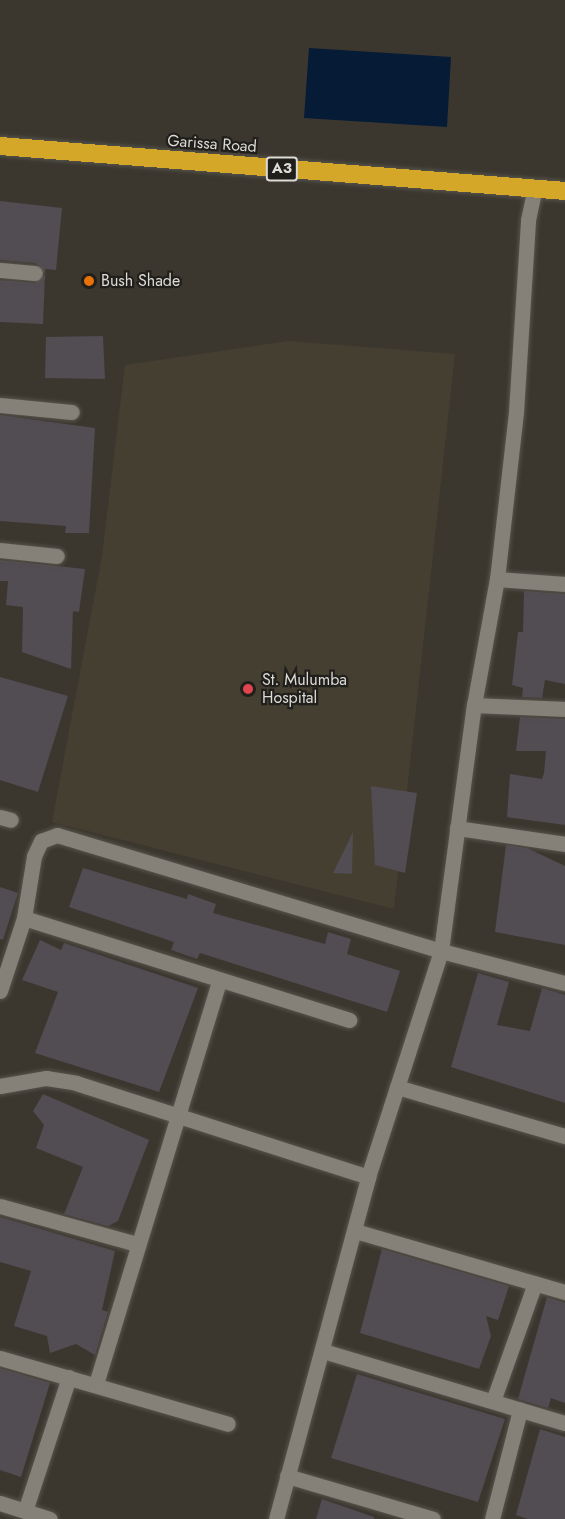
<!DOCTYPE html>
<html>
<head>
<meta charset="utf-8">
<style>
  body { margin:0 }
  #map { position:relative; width:565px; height:1519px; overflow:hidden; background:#3b372f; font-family:Jost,sans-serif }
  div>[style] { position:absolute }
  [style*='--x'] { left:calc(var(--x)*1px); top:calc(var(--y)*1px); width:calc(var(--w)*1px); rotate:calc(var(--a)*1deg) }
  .built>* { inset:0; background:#453f31 }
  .water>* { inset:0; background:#061b36 }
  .building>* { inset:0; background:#524c53 }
  .roads { filter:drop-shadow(0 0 2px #56544c) drop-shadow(0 0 2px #56544c) }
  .minor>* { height:15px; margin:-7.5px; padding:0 7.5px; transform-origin:7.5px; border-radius:7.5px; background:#858178 }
  .highway>* { height:18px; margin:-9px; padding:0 9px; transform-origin:9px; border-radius:9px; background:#d5a728 }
  .dots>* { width:16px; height:16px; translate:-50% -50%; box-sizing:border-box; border:3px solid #211f1b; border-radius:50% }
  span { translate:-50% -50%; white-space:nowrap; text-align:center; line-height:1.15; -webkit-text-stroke:4.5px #211f1b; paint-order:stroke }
  .shield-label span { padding:2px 4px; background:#211f1b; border:2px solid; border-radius:4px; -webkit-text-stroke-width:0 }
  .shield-label { font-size:15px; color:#dddbd6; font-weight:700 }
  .street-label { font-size:16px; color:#dddbd6 }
  .poi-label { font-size:16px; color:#dddbd6 }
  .left { translate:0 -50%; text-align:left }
</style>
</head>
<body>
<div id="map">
  <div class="built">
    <div style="clip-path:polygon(288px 341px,455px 354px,394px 909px,52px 822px,102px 556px,125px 365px)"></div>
  </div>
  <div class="water">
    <div style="clip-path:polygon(309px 48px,451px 57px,447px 127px,304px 118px)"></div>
  </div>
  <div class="building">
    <div style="clip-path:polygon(0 201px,62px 208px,56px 270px,45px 269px,45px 273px,36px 263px,0 260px)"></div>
    <div style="clip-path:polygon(45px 275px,43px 324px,0 322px,0 280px,35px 283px)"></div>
    <div style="clip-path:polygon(103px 336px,105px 379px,45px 378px,46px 337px)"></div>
    <div style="clip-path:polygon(0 415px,95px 428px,89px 533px,65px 533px,66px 526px,0 521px)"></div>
    <div style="clip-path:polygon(0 560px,85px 569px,79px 612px,73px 611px,71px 669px,22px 652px,23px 607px,6px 605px,8px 581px,0 581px)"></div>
    <div style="clip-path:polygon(524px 591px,565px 594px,565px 684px,545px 680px,542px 698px,522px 697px,523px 688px,512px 685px,518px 632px,523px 632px)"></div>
    <div style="clip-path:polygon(0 677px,68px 696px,38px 792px,0 780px)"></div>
    <div style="clip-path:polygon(520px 717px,565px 719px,565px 825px,507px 817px,510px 774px,542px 779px,544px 773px,546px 751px,516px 751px)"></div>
    <div style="clip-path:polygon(371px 786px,417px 793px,405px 873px,375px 865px)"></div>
    <div style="clip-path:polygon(353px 832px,352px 874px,333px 873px)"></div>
    <div style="clip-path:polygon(506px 845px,527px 848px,565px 866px,565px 945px,495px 932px)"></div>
    <div style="clip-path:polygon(83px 868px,187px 899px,188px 894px,216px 904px,213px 913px,325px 944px,328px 932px,351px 939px,347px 954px,400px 971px,387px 1012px,200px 953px,197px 959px,171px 950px,174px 942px,69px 907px)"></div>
    <div style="clip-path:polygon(0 887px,18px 893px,3px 940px,0 939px)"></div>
    <div style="clip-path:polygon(40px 940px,61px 950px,64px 943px,198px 988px,159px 1092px,35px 1053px,58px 992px,22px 980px)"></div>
    <div style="clip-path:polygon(478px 973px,509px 982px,497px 1025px,530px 1031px,542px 988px,565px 995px,565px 1103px,451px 1067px)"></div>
    <div style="clip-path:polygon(43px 1094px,149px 1140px,118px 1221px,108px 1226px,64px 1214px,83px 1167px,36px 1148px,44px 1125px,33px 1111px)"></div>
    <div style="clip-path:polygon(0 1217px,115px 1251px,102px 1310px,108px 1312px,95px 1355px,76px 1344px,50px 1353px,47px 1336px,14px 1326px,31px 1271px,0 1262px)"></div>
    <div style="clip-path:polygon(382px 1249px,509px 1286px,498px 1320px,486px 1316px,491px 1336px,479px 1369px,360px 1333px)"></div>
    <div style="clip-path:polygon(547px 1297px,565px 1303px,565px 1403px,551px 1398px,548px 1408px,518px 1399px)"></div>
    <div style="clip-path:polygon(0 1368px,50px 1383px,21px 1477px,0 1470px)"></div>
    <div style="clip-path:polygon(357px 1374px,505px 1419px,478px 1502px,331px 1458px)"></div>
    <div style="clip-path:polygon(540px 1429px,565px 1437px,565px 1519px,528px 1519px,516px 1515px)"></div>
    <div style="clip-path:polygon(322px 1499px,374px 1517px,374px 1519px,316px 1519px)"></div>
  </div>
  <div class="roads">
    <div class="minor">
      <div style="--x:0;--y:270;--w:35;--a:5"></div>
      <div style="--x:0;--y:405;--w:72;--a:5.6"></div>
      <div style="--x:0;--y:550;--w:57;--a:6"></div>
      <div style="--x:497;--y:579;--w:68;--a:4.2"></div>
      <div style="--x:474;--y:705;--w:91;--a:2.5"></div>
      <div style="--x:0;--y:817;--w:11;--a:15"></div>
      <div style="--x:457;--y:828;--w:109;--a:8.4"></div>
      <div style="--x:24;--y:918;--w:341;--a:17.4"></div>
      <div style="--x:0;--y:991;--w:77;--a:-71.8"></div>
      <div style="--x:24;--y:918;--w:63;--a:-80.8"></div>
      <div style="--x:34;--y:856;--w:17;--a:-65"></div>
      <div style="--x:41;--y:841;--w:17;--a:-21"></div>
      <div style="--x:57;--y:835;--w:401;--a:16.8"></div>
      <div style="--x:441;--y:951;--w:128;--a:14.5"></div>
      <div style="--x:0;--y:1086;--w:47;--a:-9.9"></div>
      <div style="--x:46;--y:1078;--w:30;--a:9"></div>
      <div style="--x:76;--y:1083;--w:307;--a:17.8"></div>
      <div style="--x:397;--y:1087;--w:175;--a:16.3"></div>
      <div style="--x:0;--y:1206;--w:142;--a:15.5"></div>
      <div style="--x:355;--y:1231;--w:219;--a:16.2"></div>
      <div style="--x:323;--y:1351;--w:252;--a:16.6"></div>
      <div style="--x:0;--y:1358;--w:237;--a:16.1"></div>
      <div style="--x:96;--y:1384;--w:420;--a:-73"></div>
      <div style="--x:493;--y:1401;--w:125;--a:-70.4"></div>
      <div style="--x:287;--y:1476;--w:152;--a:16.4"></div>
      <div style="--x:0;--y:1503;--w:52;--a:17.7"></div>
      <div style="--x:25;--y:1511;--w:141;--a:-71.8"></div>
      <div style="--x:276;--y:1519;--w:354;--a:-74.9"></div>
      <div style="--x:368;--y:1177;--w:237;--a:-72.1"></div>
      <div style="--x:441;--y:951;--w:248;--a:-82.4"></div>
      <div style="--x:474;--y:705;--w:128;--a:-79.7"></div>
      <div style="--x:497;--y:579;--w:168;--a:-83.5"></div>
      <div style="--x:516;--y:412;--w:192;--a:-86.4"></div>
      <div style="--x:528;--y:220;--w:33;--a:-78"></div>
      <div style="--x:492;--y:1519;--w:113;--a:-75.6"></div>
    </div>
    <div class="highway">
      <div style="--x:0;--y:146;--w:567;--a:4.55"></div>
    </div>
  </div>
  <div class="dots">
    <div style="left:89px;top:281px;background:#e8710a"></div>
    <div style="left:248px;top:689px;background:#e0444e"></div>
  </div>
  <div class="shield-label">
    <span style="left:282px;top:169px">A3</span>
  </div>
  <div class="street-label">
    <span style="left:212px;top:144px;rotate:4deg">Garissa Road</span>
  </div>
  <div class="poi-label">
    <span class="left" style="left:101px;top:281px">Bush Shade</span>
    <span class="left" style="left:262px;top:689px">St. Mulumba<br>Hospital</span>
  </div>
</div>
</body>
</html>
